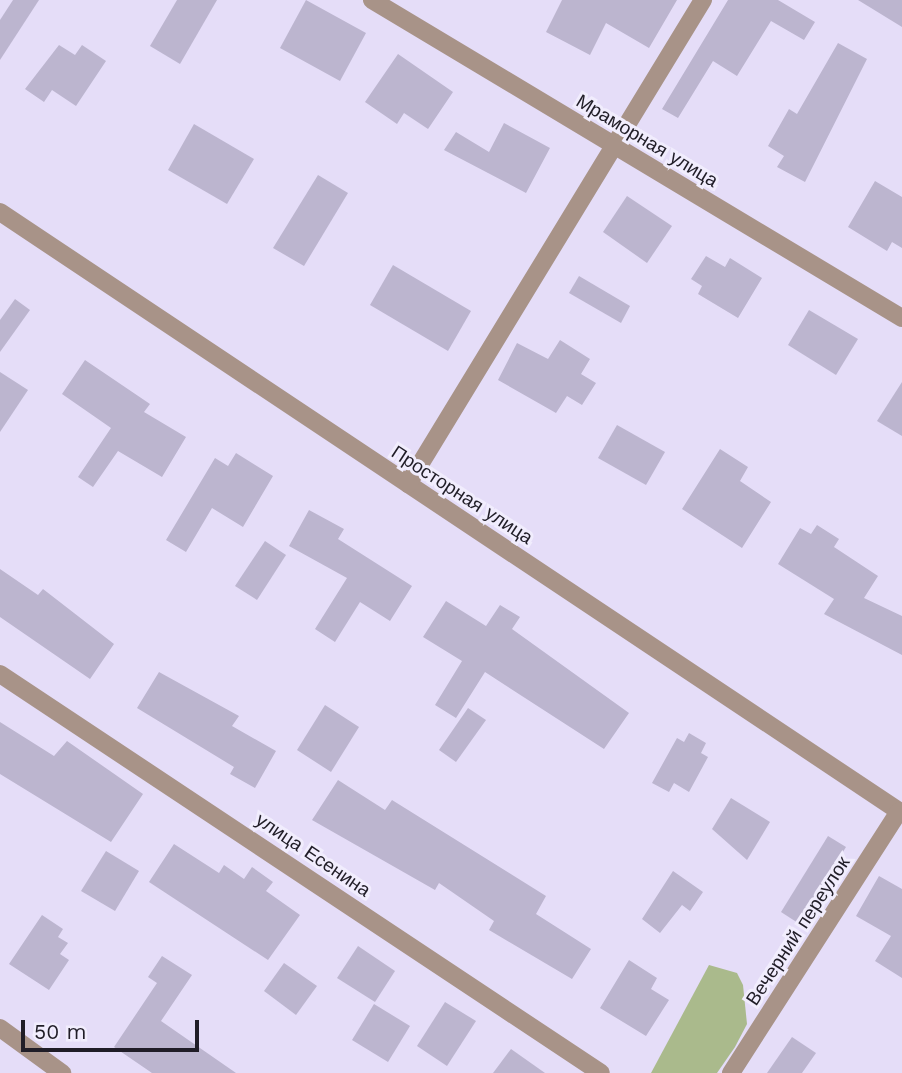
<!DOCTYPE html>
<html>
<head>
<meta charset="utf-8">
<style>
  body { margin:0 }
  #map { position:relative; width:902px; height:1073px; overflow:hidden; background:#e5ddf8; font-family:"Work Sans",sans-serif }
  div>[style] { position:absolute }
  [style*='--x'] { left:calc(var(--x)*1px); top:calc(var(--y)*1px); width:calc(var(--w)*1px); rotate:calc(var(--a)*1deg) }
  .forest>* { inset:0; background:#aaba8c }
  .building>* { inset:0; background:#bcb5cf }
  .minor>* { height:18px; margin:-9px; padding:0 9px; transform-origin:9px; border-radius:9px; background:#a89388 }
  span { translate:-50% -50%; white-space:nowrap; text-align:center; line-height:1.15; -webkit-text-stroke:6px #f1edfd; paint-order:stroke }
  .street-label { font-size:19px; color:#201d27 }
  .scale { position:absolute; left:21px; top:1020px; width:178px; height:32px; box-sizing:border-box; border:4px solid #201d27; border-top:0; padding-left:9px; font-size:21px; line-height:24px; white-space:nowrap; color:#201d27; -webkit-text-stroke:5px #f1edfd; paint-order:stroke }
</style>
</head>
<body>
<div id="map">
  <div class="forest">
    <div style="clip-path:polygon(709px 965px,737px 973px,743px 985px,747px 1024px,735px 1047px,717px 1073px,651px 1073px)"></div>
  </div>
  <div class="building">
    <div style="clip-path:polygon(13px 0,39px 0,0 60px,0 20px)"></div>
    <div style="clip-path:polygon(177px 0,217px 0,180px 64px,150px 46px)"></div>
    <div style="clip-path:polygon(306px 0,366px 33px,340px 81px,280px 48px)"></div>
    <div style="clip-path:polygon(562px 0,677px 0,649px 48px,606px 23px,590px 55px,546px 32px)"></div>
    <div style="clip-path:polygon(728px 0,778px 0,815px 22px,804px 40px,771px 21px,737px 76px,713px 61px,678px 118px,662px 109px)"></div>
    <div style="clip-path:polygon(858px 0,902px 0,902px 27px)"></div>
    <div style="clip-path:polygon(838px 43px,867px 59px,805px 182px,777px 167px,784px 156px,768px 146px,789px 109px,797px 114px)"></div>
    <div style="clip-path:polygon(59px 45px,75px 55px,82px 45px,106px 61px,76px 106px,52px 90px,44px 102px,25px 89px)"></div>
    <div style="clip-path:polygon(398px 54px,453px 92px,428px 129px,404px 113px,397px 124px,365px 102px)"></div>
    <div style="clip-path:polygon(504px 123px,550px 148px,526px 193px,444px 150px,456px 132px,489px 152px)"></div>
    <div style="clip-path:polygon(194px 124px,254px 159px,227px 204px,168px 170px)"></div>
    <div style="clip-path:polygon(318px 175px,348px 193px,304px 266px,273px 248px)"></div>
    <div style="clip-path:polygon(875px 181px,902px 197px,902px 248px,892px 242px,887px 251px,848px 227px)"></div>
    <div style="clip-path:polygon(627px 196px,672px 226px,647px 263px,603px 232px)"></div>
    <div style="clip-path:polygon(706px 256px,725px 267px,730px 258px,762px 278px,738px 318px,698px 294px,702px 286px,691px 279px)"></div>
    <div style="clip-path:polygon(393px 265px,471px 311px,448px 351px,370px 305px)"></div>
    <div style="clip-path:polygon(579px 276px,630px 306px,621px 323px,569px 293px)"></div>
    <div style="clip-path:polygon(15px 299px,30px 310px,0 352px,0 320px)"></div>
    <div style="clip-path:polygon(809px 310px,858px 339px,836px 375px,788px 345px)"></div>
    <div style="clip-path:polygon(560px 340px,590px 359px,581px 374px,596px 383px,582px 405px,567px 396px,556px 413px,498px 380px,517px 343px,548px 359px)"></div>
    <div style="clip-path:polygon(85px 360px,150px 404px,144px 412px,186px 437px,162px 477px,118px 451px,93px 487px,78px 477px,111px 428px,62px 394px)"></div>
    <div style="clip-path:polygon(0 372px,28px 390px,0 432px)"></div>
    <div style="clip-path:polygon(902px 382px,902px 436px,877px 421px)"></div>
    <div style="clip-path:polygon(617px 425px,665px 452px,646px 485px,598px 458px)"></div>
    <div style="clip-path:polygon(720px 449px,748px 467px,740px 481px,771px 502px,742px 548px,682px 509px)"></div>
    <div style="clip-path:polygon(236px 453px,273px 476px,243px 527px,212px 508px,186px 552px,166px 540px,215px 458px,228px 466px)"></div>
    <div style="clip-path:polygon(309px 510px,344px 529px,338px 539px,412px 586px,390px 621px,360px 602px,335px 642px,315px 629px,347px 578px,289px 546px)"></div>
    <div style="clip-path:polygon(817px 525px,839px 539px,834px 547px,878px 576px,864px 598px,902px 616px,902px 655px,824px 614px,834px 599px,778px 564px,800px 528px,811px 534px)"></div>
    <div style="clip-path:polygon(265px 541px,286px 555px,257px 600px,235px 586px)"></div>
    <div style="clip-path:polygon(0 569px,38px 595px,43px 589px,114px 644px,90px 679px,0 617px)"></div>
    <div style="clip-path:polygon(446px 601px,486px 626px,500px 605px,520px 617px,512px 629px,629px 713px,604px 749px,485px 672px,456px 718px,435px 705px,462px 661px,423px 637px)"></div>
    <div style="clip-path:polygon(159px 672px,239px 716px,232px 726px,276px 751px,255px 788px,230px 774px,234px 767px,137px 708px)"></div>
    <div style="clip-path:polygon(325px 705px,359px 727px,331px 772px,297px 750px)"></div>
    <div style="clip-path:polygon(468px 708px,486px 720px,456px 762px,439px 750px)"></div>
    <div style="clip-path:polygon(0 722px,54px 756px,67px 741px,143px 794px,111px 842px,0 774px)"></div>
    <div style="clip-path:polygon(689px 733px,706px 743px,701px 753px,708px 757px,689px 792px,674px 783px,669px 792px,652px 783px,677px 738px,684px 742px)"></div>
    <div style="clip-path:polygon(338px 780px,385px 810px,392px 800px,546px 896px,536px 914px,591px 949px,572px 979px,489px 930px,494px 921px,439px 883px,435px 890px,312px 820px)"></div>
    <div style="clip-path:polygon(731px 798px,770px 822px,747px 860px,712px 829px)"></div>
    <div style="clip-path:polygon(828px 836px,846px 847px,798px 923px,781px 912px)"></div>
    <div style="clip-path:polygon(174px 844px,219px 873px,224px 865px,244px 879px,252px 867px,273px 882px,266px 891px,300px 915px,268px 960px,149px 882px)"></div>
    <div style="clip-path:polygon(106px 851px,139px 871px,115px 911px,81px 891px)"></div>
    <div style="clip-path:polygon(673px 871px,703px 892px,690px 911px,682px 905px,660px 933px,642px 919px)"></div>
    <div style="clip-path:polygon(879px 876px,902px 889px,902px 978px,875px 961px,891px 936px,856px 916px)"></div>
    <div style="clip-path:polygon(42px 915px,63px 929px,58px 937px,68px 943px,60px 954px,69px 960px,49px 990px,9px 964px)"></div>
    <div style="clip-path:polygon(358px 946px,395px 971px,375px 1002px,337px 978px)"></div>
    <div style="clip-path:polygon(162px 956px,192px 975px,161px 1021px,236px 1073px,152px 1073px,114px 1047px,157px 983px,148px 977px)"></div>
    <div style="clip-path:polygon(629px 960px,657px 978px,651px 989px,669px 1000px,646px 1036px,600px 1008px)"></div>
    <div style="clip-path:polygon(284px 963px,317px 986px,296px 1015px,264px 991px)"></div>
    <div style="clip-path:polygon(445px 1002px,476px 1021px,447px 1066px,417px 1046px)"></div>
    <div style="clip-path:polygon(374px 1004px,410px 1026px,388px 1062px,352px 1040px)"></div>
    <div style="clip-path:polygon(792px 1037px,816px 1053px,802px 1073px,767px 1073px)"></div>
    <div style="clip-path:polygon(511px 1049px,545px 1073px,493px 1073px)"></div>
  </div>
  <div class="minor">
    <div style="--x:372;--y:0;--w:618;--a:30.96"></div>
    <div style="--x:0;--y:212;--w:1084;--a:33.68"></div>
    <div style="--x:408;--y:484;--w:567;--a:-58.64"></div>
    <div style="--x:0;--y:674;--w:721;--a:33.58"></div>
    <div style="--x:0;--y:1028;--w:77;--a:36"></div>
    <div style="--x:731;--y:1073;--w:311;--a:-57.3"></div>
  </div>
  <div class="street-label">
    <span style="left:647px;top:141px;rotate:31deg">Мраморная улица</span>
    <span style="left:462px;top:495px;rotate:33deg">Просторная улица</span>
    <span style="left:313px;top:855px;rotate:34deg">улица Есенина</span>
    <span style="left:798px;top:931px;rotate:-57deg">Вечерний переулок</span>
  </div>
  <div class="scale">50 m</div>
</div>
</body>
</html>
